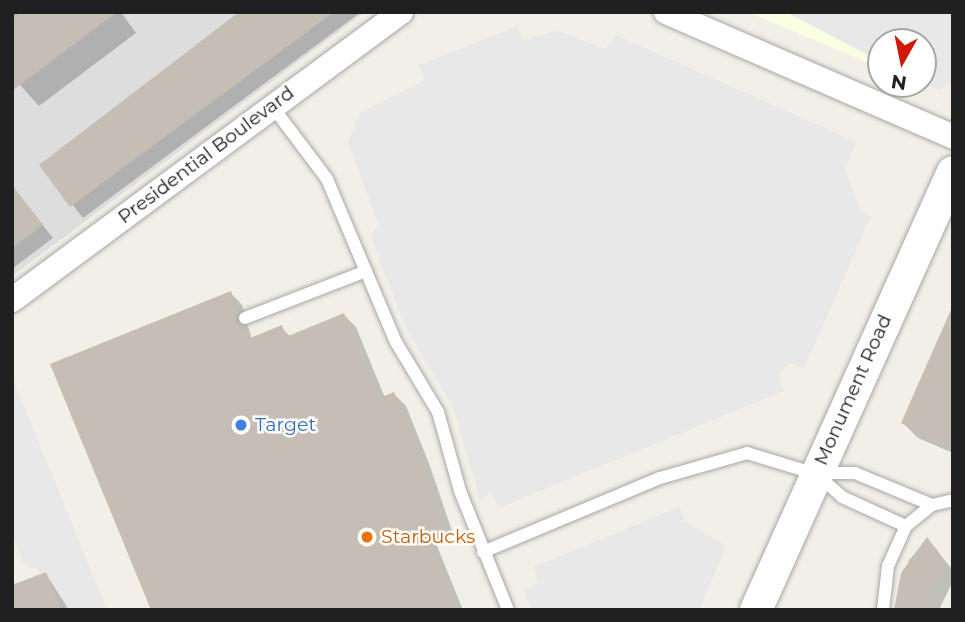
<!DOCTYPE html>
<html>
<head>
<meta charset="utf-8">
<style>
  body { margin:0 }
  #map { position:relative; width:965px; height:622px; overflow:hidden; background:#f1efe6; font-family:Montserrat,sans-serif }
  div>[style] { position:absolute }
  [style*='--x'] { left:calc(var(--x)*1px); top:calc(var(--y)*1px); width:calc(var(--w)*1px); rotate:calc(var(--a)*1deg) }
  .residential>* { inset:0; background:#dedddd }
  .education>* { inset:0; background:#fbffe1 }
  .parking>* { inset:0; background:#e8e8e8 }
  .shadow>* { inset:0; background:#0003 }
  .building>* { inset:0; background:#c6beb5 }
  .roads { filter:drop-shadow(0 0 2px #a7a7a7) drop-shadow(0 0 2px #a7a7a7) }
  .service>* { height:12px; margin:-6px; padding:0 6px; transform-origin:6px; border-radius:6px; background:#fff }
  .minor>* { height:24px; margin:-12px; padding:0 12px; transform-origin:12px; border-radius:12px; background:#fff }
  .tertiary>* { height:32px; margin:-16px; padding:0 16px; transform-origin:16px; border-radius:16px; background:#fff }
  .dots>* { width:19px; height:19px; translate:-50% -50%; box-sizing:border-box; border:4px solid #fff; border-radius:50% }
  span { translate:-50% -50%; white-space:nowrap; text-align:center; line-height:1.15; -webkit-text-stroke:5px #fff; paint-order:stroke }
  .street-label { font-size:19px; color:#202020 }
  .shop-label { font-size:19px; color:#366cbe }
  .left { translate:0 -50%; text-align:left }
  .food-label { font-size:19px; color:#c56008 }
  .frame { position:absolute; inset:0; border:14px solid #202020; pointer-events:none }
  .north { position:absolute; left:867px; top:28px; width:70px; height:70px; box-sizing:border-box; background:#fff; border:2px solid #a6a6a6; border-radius:50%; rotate:189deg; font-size:19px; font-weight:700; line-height:28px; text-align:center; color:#202020 }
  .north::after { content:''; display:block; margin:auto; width:24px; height:32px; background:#d01a00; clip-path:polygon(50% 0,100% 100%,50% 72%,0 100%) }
</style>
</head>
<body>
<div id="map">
  <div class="residential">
    <div style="clip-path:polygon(12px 12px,365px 12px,12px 276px)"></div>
  </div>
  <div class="education">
    <div style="clip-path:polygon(748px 12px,953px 12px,923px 42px,881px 42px,881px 68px)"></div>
  </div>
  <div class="parking">
    <div style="clip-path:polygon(786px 12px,953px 12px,953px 80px,939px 90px,923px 82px,923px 42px,881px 42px,881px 62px)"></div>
    <div style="clip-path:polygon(517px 26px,524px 40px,557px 30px,605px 49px,616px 35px,856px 142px,845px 169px,860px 210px,871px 216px,804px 368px,789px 363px,778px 374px,784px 391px,499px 508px,491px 494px,480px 500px,453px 407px,406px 329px,370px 235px,379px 226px,348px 142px,360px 113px,424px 81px,419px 65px)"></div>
    <div style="clip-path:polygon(12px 380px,13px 379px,107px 610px,52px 610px,37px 568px,25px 566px,12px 536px)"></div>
    <div style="clip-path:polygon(679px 507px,686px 522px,726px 546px,699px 610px,532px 610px,523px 590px,538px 583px,533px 567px)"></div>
  </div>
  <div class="shadow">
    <div style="clip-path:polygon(12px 12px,121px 12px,136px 33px,39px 106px,12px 76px)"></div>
    <div style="clip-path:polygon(242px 12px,361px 12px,83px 218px,41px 165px)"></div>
    <div style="clip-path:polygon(12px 186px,53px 238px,12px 269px)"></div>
    <div style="clip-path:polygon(231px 293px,242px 305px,252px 340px,281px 327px,291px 337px,344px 315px,356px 327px,385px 398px,394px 394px,406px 406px,430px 466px,453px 534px,435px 541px,463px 610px,153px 610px)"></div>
    <div style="clip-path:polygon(953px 310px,953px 453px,918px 438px,903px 423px)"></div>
    <div style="clip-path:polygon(927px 540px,953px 570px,953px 581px,939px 610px,898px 610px,909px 560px)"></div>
    <div style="clip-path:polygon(46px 574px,69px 610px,12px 610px)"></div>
  </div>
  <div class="building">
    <div style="clip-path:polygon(21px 12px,117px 12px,12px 91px,12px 19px)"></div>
    <div style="clip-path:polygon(239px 12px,334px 12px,70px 207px,39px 165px)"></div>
    <div style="clip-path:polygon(12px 185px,43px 225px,12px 248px)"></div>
    <div style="clip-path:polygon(231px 291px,237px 322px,250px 338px,282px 325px,286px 337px,344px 313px,379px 398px,394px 392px,419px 452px,442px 522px,424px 529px,457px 610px,151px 610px,50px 364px)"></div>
    <div style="clip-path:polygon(953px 305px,953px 446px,901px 423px)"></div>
    <div style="clip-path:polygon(927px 537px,946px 562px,927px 591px,926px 610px,894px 610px,901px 573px)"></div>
    <div style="clip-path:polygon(46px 572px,62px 610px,12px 610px,12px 585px)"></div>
  </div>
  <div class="roads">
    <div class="service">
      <div style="--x:272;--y:106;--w:91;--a:53"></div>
      <div style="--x:327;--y:179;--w:177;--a:67.1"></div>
      <div style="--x:396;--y:342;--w:82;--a:59"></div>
      <div style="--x:438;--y:412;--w:82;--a:74.4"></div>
      <div style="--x:460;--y:491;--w:128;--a:68"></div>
      <div style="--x:245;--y:318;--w:130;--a:-21.2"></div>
      <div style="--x:820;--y:473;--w:35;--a:0"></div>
      <div style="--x:855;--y:473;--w:83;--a:22.6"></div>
      <div style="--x:483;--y:552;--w:192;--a:-22.7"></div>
      <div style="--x:660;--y:478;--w:91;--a:-16"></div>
      <div style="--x:747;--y:453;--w:72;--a:16.9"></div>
      <div style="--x:816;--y:474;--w:35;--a:41"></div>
      <div style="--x:842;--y:497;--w:70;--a:24.4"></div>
      <div style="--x:883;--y:610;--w:44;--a:-83.5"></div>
      <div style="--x:888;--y:566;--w:44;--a:-65.8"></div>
      <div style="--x:906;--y:526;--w:33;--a:-39"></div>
      <div style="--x:932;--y:505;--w:22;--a:-13"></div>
    </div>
    <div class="minor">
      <div style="--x:666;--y:12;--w:313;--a:23.5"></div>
      <div style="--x:12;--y:300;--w:484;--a:-36.5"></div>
    </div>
    <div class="tertiary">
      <div style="--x:756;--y:610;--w:480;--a:-65.8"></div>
    </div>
  </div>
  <div class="dots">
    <div style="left:241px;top:425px;background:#3f7fe0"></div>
    <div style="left:367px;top:537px;background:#e8710a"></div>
  </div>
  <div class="street-label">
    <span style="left:206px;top:155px;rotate:-37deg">Presidential Boulevard</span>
    <span style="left:853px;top:390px;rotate:-66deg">Monument Road</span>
  </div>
  <div class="shop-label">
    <span class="left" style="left:255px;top:425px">Target</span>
  </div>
  <div class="food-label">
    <span class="left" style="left:381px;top:537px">Starbucks</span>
  </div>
  <div class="frame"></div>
  <div class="north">N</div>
</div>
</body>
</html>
